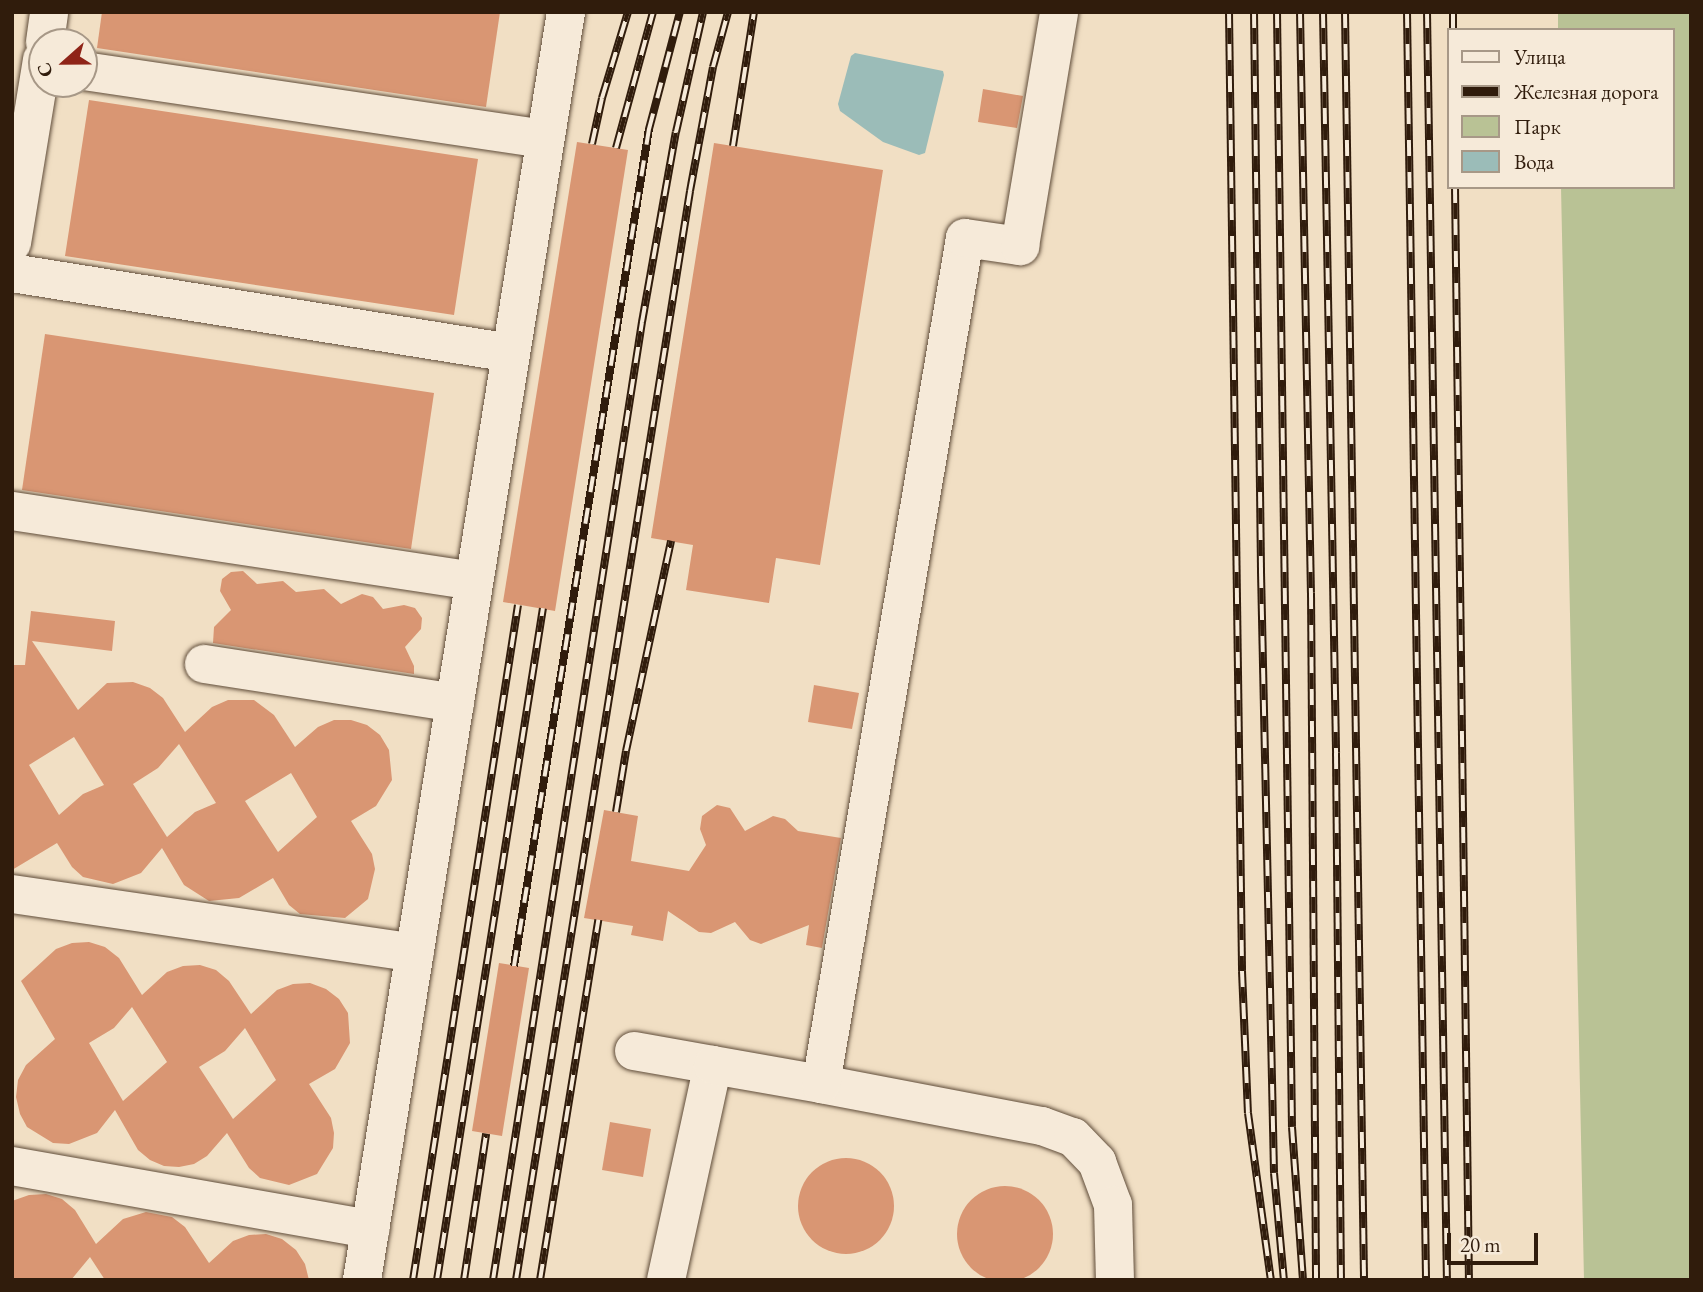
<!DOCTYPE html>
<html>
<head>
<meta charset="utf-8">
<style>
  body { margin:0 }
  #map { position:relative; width:1703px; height:1292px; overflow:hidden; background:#f1dfc4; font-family:"EB Garamond",serif }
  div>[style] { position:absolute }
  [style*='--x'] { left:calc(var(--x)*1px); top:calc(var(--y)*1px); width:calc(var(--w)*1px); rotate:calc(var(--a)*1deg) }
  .green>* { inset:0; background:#b9c295 }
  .water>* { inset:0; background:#9bbcb8 }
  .building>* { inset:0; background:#d99673 }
  .round { border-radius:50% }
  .roads { filter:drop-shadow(0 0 2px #604d3a) drop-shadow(0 0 2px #604d3a) }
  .minor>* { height:38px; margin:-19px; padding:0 19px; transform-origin:19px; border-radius:19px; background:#f6ead9 }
  .rail>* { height:8px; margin-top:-4px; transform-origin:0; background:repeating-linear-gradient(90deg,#f6ead9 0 16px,#301c0c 0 32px); box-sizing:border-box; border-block:2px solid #301c0c }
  span { translate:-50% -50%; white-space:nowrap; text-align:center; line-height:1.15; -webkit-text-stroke:5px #f6ead9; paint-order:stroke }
  .frame { position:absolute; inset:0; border:14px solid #301c0c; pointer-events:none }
  .legend { position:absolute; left:1447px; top:28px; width:228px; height:161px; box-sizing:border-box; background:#f6ead9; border:2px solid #a79887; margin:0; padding:9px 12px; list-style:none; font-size:21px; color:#301c0c }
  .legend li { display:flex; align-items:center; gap:14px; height:35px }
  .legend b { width:35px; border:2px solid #a79887 }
  .north { position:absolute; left:28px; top:28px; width:70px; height:70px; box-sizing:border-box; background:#f6ead9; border:2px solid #a79887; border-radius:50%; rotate:249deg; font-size:19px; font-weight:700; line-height:28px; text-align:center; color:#301c0c }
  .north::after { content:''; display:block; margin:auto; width:24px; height:32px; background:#8f2418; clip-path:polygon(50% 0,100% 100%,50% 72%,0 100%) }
  .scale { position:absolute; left:1447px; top:1233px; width:91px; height:32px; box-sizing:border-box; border:4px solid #301c0c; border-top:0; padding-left:9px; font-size:21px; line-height:24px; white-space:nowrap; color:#301c0c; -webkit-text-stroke:5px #f6ead9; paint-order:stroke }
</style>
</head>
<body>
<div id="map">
  <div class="green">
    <div style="clip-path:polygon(1558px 12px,1691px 12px,1691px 1280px,1584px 1280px,1561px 187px,1673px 187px,1673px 30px,1558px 30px)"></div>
  </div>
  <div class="water">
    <div style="clip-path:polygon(855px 53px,943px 71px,944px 75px,925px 153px,919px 155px,883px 142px,840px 111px,838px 104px,851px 56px)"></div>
  </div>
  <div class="building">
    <div style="clip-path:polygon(102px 12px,500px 12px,486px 107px,97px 48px)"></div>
    <div style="clip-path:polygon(983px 89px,1023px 96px,1017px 128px,978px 122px)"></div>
    <div style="clip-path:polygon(89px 100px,478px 159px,454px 315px,65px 256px)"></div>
    <div style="clip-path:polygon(577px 142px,628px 150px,555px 611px,503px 602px)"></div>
    <div style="clip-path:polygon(714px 143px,883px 170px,820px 565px,776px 558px,769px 603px,686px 590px,693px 545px,651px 538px)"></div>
    <div style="clip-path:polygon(45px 334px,434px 393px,411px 549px,22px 490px)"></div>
    <div style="clip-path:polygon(243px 571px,257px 584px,283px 581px,296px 592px,324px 589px,341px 604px,362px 594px,373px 597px,383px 609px,404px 605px,415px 608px,422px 618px,421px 629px,405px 647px,414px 666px,414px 674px,213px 643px,214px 627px,231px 610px,220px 591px,222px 579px,231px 572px)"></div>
    <div style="clip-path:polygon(evenodd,31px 611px,115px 621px,112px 651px,32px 641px,78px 710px,107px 683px,133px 682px,150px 688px,163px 698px,185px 732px,212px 707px,228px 700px,254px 700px,274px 715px,295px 747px,318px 727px,334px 720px,351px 720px,367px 725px,380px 735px,389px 750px,392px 780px,376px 806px,351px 821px,372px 854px,375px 869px,368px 899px,345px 918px,300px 914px,289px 905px,273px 878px,239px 898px,209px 901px,184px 885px,162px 848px,141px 873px,113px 884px,83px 877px,72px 867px,57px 843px,12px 870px,12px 665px,25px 665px,31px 611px,74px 737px,104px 785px,83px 794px,59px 815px,29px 765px,74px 737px,31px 611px,179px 744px,216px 803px,195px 812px,167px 837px,133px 784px,158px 768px,179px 744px,31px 611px,291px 773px,317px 817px,278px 852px,245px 801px,291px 773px)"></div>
    <div style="clip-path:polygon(814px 685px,859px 693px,852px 729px,808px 722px)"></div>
    <div style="clip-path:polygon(717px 805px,730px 808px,745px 831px,773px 816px,785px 819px,798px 831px,841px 838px,822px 948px,806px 945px,809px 925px,761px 944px,750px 940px,735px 922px,711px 933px,699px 932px,668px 911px,663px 941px,631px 935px,633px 926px,584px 918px,604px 810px,638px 816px,631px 861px,689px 871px,706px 845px,700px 829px,702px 816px)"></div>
    <div style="clip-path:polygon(evenodd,89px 942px,105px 947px,119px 958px,142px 995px,167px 972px,183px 966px,200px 965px,216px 970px,229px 981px,251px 1014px,277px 990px,293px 984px,310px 983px,326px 989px,339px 999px,348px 1013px,350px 1043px,335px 1069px,309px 1084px,331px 1118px,334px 1133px,333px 1148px,317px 1174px,289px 1185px,260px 1178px,249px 1168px,227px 1133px,207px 1156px,194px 1164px,179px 1167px,164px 1166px,150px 1160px,138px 1150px,115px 1110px,97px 1133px,69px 1144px,53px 1143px,27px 1127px,20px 1114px,16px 1097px,18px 1080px,26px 1065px,55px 1039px,21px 981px,56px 949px,72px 943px,89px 942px,132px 1007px,167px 1062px,123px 1101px,89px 1043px,114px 1028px,132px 1007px,89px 942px,245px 1028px,276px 1080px,233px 1119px,199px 1067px,225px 1051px,245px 1028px)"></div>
    <div style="clip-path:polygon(499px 963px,529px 968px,502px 1136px,472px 1131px)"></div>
    <div style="clip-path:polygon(610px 1122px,651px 1129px,643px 1177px,602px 1170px)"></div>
    <div class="round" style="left:798px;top:1158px;width:96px;height:96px"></div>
    <div class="round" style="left:957px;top:1186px;width:96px;height:96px"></div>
    <div style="clip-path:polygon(46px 1194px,62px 1199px,75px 1210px,96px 1244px,123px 1219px,146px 1212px,172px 1217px,185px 1227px,209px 1263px,233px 1241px,249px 1235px,266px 1234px,282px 1239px,296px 1250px,305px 1264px,309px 1280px,105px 1280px,90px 1257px,71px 1280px,12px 1280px,12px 1201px,29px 1195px)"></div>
  </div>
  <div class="roads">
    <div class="minor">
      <div style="--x:45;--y:42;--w:30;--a:-82"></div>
      <div style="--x:84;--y:71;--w:466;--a:8.4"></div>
      <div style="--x:12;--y:243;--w:186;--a:-80.7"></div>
      <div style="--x:12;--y:273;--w:505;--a:9.11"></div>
      <div style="--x:12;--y:511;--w:467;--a:8.6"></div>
      <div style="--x:204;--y:664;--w:254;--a:8.8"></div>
      <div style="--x:12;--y:894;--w:407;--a:8.3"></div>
      <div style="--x:634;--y:1051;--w:80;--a:10"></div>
      <div style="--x:821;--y:1084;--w:225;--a:10.8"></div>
      <div style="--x:1042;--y:1126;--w:33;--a:20"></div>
      <div style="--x:1073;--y:1137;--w:35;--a:46"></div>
      <div style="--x:1097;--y:1162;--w:46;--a:69.6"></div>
      <div style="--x:1113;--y:1205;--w:75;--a:88.5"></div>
      <div style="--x:12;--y:1166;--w:364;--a:10"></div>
      <div style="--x:362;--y:1280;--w:1284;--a:-80.86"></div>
      <div style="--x:666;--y:1280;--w:220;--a:-77.7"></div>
      <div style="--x:713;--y:1065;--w:110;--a:10"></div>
      <div style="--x:821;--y:1084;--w:858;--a:-80.34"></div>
      <div style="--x:965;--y:238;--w:56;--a:8.3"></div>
      <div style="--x:1020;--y:246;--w:237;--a:-80.5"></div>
    </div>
  </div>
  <div class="rail">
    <div style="--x:1229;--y:12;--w:959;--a:89.22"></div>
    <div style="--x:1242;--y:971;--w:142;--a:87.6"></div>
    <div style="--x:1248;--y:1113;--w:169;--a:82.2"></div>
    <div style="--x:1254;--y:12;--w:560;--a:89.28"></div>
    <div style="--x:1261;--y:572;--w:601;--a:88.76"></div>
    <div style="--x:1274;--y:1173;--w:107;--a:84.7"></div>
    <div style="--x:1277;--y:12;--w:1115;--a:89.23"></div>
    <div style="--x:1292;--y:1127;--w:153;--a:85.9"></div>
    <div style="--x:1300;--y:12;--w:581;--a:88.92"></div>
    <div style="--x:1311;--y:593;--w:687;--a:89.58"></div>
    <div style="--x:1323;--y:12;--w:741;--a:88.99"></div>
    <div style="--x:1336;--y:753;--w:527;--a:89.46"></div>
    <div style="--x:1345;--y:12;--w:1268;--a:89.14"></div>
    <div style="--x:1407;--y:12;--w:1268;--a:89.14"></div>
    <div style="--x:1427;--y:12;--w:1268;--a:89.1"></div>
    <div style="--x:1453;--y:12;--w:18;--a:90"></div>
    <div style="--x:592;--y:144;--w:47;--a:-77.7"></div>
    <div style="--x:602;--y:98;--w:90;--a:-73.2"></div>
    <div style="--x:733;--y:146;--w:136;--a:-81.1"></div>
    <div style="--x:616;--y:148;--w:141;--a:-74.8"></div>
    <div style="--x:1455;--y:187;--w:1093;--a:89.27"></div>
    <div style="--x:616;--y:812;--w:62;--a:-80.7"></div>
    <div style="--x:626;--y:751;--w:215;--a:-77.9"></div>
    <div style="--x:514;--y:966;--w:848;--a:-80.84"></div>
    <div style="--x:649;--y:129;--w:121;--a:-75.2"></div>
    <div style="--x:413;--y:1280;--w:683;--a:-81.16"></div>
    <div style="--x:437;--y:1280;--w:680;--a:-81.04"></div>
    <div style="--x:464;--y:1280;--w:148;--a:-81.4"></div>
    <div style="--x:493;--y:1280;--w:970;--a:-81.16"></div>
    <div style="--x:642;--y:322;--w:193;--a:-79.9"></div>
    <div style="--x:676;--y:132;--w:123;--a:-77.3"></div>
    <div style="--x:516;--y:1280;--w:1103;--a:-80.92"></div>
    <div style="--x:690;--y:191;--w:126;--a:-79.5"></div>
    <div style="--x:713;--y:67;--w:57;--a:-74.7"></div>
    <div style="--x:540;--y:1280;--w:365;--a:-80.8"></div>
  </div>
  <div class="frame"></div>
  <ul class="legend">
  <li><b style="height:9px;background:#f6ead9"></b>Улица</li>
  <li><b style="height:9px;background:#301c0c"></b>Железная дорога</li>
  <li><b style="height:19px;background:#b9c295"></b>Парк</li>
  <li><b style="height:19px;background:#9bbcb8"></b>Вода</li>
  </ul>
  <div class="north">С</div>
  <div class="scale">20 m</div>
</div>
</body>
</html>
